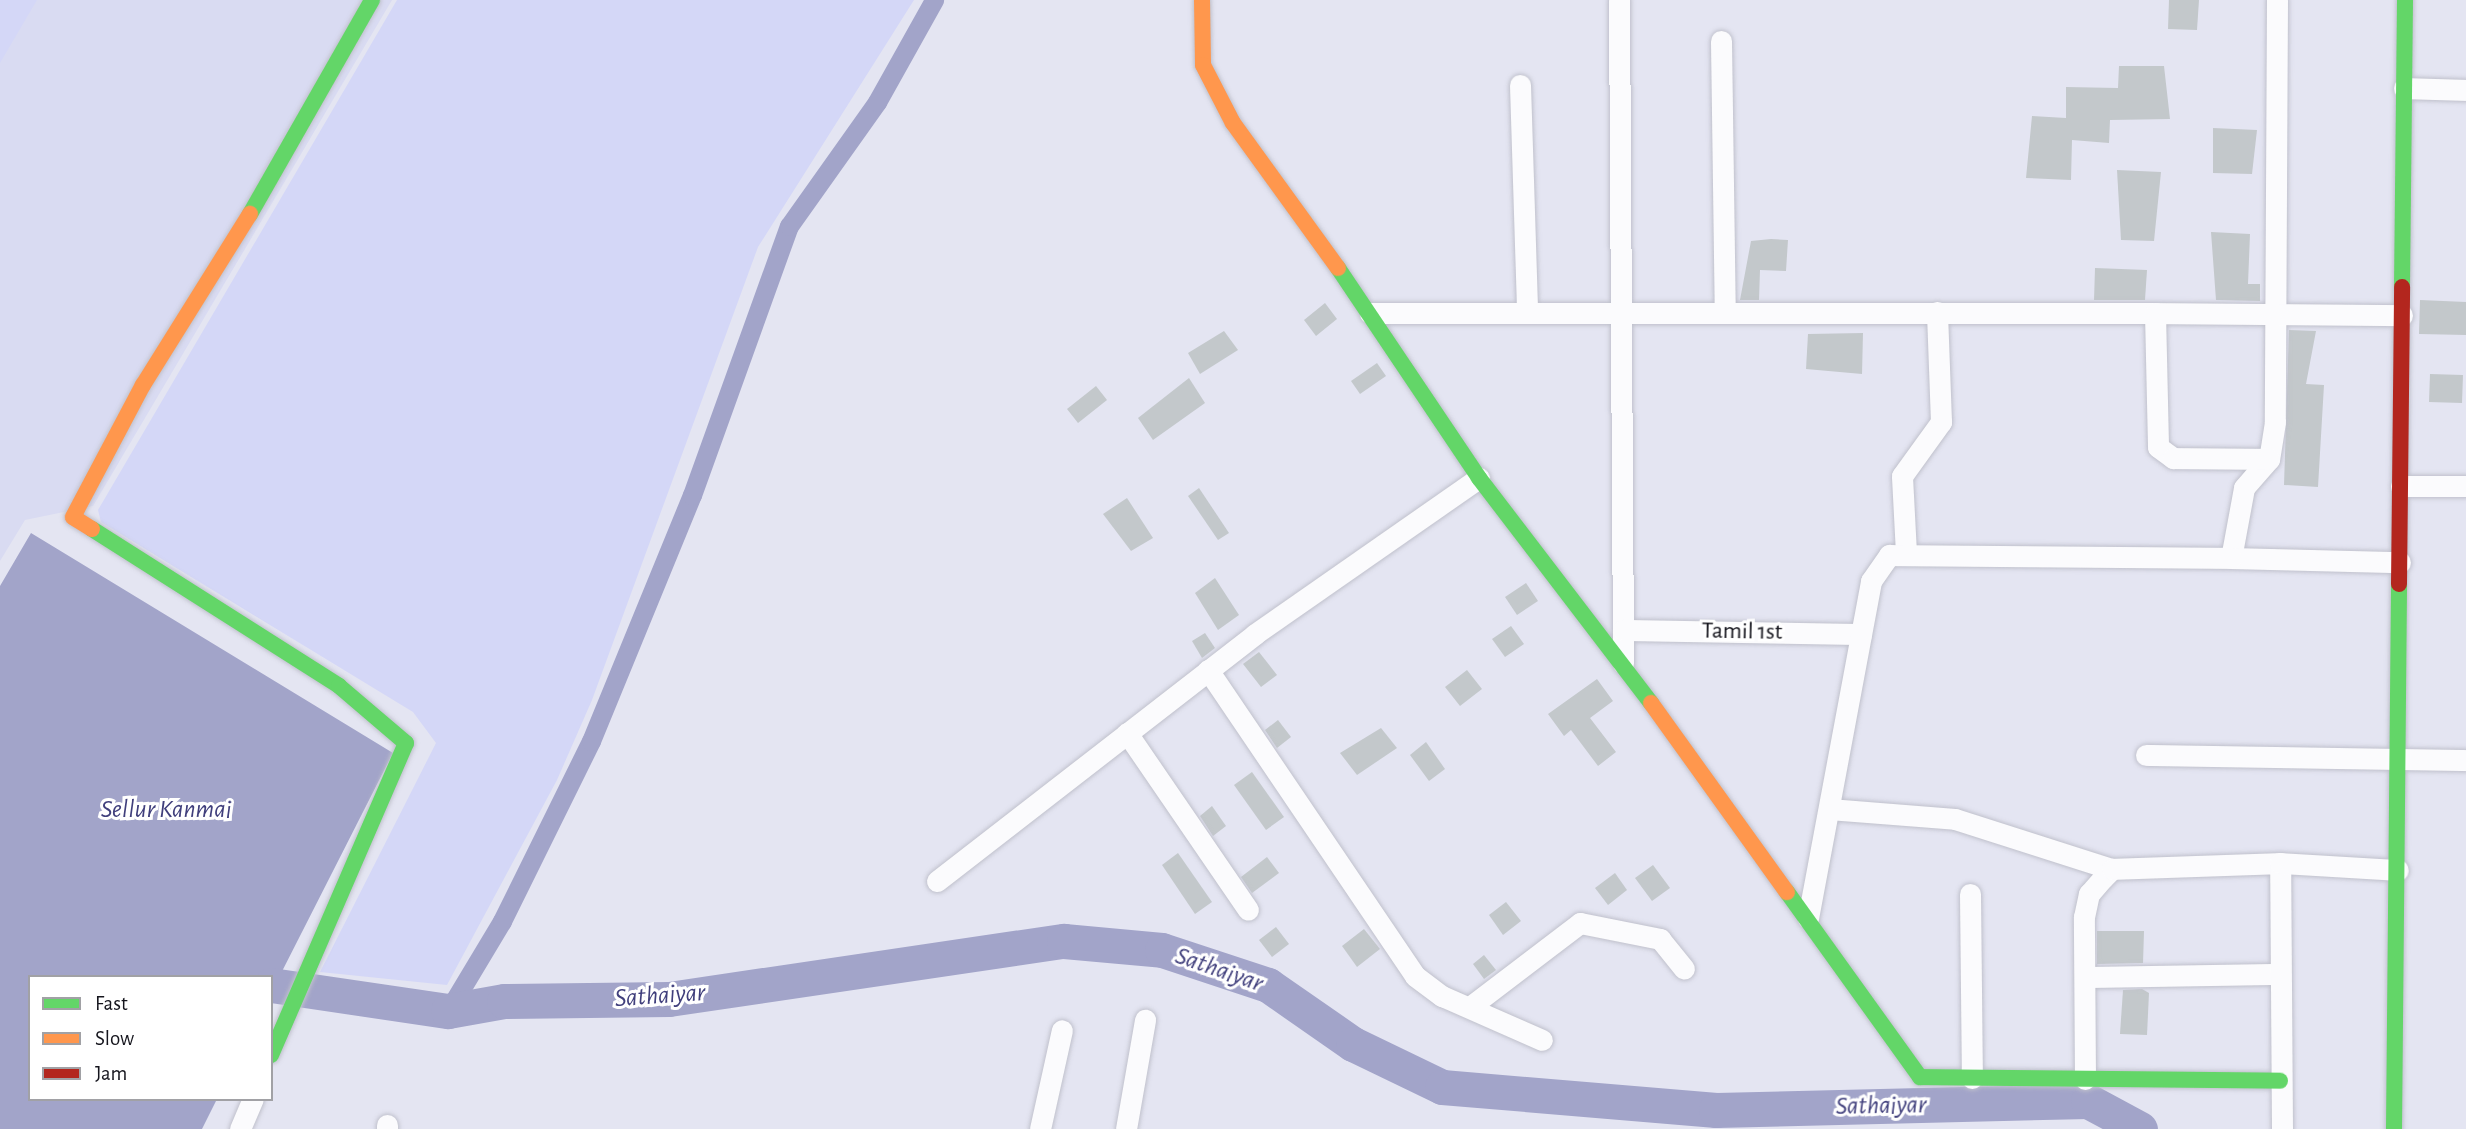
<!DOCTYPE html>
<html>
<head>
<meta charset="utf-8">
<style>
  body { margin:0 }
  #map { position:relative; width:2466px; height:1129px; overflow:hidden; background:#e4e5f2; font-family:"Alegreya Sans",sans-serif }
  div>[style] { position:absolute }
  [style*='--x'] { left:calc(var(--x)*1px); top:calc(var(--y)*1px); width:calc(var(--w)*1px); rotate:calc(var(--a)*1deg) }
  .built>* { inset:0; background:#d9dbf2 }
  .green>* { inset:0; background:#d4d7f7 }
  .water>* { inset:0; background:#a2a4c9 }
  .canal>* { height:19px; margin:-9.5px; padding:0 9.5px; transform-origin:9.5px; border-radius:9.5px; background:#a2a4c9 }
  .river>* { height:35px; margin:-17.5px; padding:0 17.5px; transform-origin:17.5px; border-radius:17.5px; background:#a2a4c9 }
  .building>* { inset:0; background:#c3c8cb }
  .roads { filter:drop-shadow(0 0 2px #c0c1cc) drop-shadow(0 0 2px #c0c1cc) }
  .street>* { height:21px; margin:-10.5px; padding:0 10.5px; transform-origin:10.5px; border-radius:10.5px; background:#fbfbfd }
  .fast>* { height:16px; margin:-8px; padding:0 8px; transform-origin:8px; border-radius:8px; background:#63d668 }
  .slow>* { height:16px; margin:-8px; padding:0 8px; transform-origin:8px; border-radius:8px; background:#ff974d }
  .jam>* { height:16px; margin:-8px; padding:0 8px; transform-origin:8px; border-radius:8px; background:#b3261e }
  span { translate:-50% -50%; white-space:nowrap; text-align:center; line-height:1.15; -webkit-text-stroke:6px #fff; paint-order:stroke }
  .street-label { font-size:24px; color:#15151d }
  .water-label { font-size:26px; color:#403f7c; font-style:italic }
  .legend { position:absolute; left:28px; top:975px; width:245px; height:126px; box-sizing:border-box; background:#fff; border:2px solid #a1a1a5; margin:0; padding:9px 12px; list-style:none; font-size:21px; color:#15151d }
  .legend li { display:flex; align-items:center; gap:14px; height:35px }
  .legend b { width:35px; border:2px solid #a1a1a5 }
</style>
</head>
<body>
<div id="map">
  <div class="built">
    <div style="clip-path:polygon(0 0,392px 0,93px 506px,25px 520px,0 561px)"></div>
  </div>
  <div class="green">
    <div style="clip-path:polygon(0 0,37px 0,0 63px)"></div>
    <div style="clip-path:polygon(397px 0,914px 0,758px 247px,592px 700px,557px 780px,447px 985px,320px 972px,436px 743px,413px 712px,101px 522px,98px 510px)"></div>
  </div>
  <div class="water">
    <div style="clip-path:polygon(31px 533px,393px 753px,271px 993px,271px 977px,30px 977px,30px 1099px,217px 1099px,202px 1129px,0 1129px,0 586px)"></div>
  </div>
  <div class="canal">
    <div style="--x:448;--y:1011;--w:105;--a:-59"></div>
    <div style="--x:502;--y:921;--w:201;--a:-63.7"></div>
    <div style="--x:591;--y:741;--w:266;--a:-67.7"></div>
    <div style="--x:692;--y:495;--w:286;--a:-70.2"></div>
    <div style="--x:789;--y:226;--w:152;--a:-54.6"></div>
    <div style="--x:877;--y:102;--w:117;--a:-60.8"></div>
  </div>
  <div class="river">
    <div style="--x:271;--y:985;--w:179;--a:8.4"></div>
    <div style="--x:448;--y:1011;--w:57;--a:-10.1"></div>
    <div style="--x:504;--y:1001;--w:165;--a:-0.7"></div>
    <div style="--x:669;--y:999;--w:399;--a:-8.4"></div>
    <div style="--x:1064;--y:941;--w:98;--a:5.2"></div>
    <div style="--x:1162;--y:950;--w:112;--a:18.3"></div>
    <div style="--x:1268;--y:985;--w:103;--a:34.8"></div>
    <div style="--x:1353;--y:1044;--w:99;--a:25.8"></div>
    <div style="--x:1442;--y:1087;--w:275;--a:4.8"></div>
    <div style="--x:1716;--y:1110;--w:372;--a:-1.4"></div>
    <div style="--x:2088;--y:1101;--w:59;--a:28.3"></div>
  </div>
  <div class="building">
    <div style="clip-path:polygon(2169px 0,2199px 0,2197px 30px,2168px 29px)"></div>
    <div style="clip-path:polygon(2119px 66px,2164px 66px,2170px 119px,2110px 120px,2109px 143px,2072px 140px,2071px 180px,2026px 178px,2032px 116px,2066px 118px,2066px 87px,2118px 88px)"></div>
    <div style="clip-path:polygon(2213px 128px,2257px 130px,2252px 174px,2213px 173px)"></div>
    <div style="clip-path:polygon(2117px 170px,2161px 172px,2154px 241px,2121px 240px)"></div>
    <div style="clip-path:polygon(2211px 232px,2250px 234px,2248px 284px,2260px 284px,2260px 301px,2216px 300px)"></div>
    <div style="clip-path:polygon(1771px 239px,1788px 240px,1786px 271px,1760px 270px,1759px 300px,1740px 300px,1751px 241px)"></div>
    <div style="clip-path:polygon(2095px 268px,2147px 270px,2145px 300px,2094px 300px)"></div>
    <div style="clip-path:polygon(2420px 300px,2466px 302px,2466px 335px,2419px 334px)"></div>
    <div style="clip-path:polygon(1325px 303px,1337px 319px,1316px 336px,1304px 320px)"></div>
    <div style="clip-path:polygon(2289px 330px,2316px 331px,2306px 384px,2324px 385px,2318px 487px,2284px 485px)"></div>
    <div style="clip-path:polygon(1224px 331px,1238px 350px,1200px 374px,1188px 353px)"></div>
    <div style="clip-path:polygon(1863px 333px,1862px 374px,1806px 369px,1808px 334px)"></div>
    <div style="clip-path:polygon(1377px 363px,1386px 376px,1360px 394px,1351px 381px)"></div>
    <div style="clip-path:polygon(2430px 374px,2463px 375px,2462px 403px,2429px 402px)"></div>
    <div style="clip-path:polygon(1189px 378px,1205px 403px,1153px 440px,1138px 418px)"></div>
    <div style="clip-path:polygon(1096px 386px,1107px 400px,1078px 423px,1067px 409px)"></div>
    <div style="clip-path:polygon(1199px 488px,1229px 533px,1218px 540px,1188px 496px)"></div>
    <div style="clip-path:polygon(1127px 498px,1153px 538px,1131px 551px,1103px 514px)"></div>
    <div style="clip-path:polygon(1215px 578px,1239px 615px,1218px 630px,1195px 593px)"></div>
    <div style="clip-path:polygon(1526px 583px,1538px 601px,1517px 615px,1505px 597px)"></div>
    <div style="clip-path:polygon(1511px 626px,1524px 644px,1505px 657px,1492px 639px)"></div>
    <div style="clip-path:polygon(1205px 633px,1215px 648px,1202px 658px,1192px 641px)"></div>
    <div style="clip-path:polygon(1259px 652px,1277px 675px,1261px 687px,1243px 664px)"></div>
    <div style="clip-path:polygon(1467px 670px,1482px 689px,1460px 706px,1445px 687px)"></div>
    <div style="clip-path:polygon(1597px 679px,1613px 701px,1590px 718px,1616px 752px,1598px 766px,1571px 730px,1564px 736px,1548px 714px)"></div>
    <div style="clip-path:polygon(1278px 720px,1291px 737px,1277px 748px,1265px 730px)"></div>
    <div style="clip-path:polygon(1381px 728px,1397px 748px,1357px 775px,1340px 753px)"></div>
    <div style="clip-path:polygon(1426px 742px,1445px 769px,1429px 781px,1410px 755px)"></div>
    <div style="clip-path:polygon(1252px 772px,1284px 817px,1266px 830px,1234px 785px)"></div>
    <div style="clip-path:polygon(1212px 806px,1226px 826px,1213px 836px,1200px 816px)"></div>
    <div style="clip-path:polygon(1178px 853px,1212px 902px,1195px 914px,1162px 865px)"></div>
    <div style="clip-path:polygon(1267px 857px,1279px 873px,1252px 893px,1241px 877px)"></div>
    <div style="clip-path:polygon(1653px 865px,1670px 888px,1652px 901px,1635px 878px)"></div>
    <div style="clip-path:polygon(1615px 873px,1627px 890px,1608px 905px,1595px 888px)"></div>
    <div style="clip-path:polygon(1506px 902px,1521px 921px,1503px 935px,1489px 915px)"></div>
    <div style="clip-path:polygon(1276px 927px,1289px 944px,1272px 957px,1259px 940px)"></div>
    <div style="clip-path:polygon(1364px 929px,1380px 949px,1357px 967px,1342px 946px)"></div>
    <div style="clip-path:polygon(2097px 931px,2144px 931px,2143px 963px,2097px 964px)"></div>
    <div style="clip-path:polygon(1484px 955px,1496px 970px,1484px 979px,1473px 964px)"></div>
    <div style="clip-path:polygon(2142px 989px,2149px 993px,2147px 1035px,2120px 1034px,2123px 990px)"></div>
  </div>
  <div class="roads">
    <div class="street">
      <div style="--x:1619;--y:0;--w:663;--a:89.65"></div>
      <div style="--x:2277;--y:0;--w:422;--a:90.3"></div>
      <div style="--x:2275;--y:422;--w:37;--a:99"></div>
      <div style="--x:2269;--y:459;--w:38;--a:131"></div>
      <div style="--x:2244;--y:488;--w:71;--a:100.5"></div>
      <div style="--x:2231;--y:558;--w:169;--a:1.4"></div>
      <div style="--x:1721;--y:41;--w:270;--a:89.2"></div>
      <div style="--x:1520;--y:85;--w:226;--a:88.2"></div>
      <div style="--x:2404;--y:88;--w:62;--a:1.8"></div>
      <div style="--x:1370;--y:313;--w:785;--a:0"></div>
      <div style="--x:2155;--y:313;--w:134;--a:88.7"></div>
      <div style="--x:2158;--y:447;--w:19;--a:36"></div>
      <div style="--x:2173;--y:458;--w:96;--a:0.6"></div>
      <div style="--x:2155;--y:313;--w:247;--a:0.5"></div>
      <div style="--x:2401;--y:486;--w:65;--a:0"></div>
      <div style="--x:1906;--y:553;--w:77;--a:-93"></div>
      <div style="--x:1902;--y:476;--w:67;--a:-54.2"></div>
      <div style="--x:1941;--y:422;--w:110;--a:-92.1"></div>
      <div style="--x:1623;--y:630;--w:238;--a:1"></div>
      <div style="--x:1208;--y:670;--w:369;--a:55.9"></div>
      <div style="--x:1415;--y:976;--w:34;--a:37"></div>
      <div style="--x:1442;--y:996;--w:109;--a:23.7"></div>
      <div style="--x:1127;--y:733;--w:214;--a:55.6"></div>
      <div style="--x:2146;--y:755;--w:320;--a:0.9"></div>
      <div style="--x:1829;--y:809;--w:126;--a:4.5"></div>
      <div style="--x:1955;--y:819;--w:165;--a:17.7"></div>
      <div style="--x:937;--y:881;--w:403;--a:-37.8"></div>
      <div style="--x:1255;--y:634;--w:273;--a:-34.9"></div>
      <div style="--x:1970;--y:894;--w:184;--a:89.4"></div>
      <div style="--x:1808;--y:918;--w:343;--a:-79.4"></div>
      <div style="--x:1871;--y:581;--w:32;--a:-55"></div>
      <div style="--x:1889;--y:555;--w:342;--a:0.5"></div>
      <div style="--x:2085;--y:977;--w:192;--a:-0.9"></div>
      <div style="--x:1471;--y:1006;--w:137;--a:-37.3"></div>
      <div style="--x:1580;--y:923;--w:82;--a:11.3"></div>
      <div style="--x:1660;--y:939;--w:38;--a:51"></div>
      <div style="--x:2085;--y:1079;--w:162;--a:-90.4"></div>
      <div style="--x:2084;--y:917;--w:24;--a:-78"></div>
      <div style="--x:2089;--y:894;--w:21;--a:-49"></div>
      <div style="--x:2103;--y:878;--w:13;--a:-45"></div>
      <div style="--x:2112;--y:869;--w:168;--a:-2"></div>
      <div style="--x:240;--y:1129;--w:33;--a:-67"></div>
      <div style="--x:387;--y:1129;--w:4;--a:-90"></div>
      <div style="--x:1040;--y:1129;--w:101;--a:-77.5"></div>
      <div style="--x:1126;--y:1129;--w:111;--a:-80.1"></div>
      <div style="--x:2282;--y:1129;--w:266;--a:-90.4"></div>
      <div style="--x:2280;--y:863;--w:118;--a:3.4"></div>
    </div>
    <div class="fast">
      <div style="--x:250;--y:214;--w:246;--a:-60.3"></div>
      <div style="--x:1338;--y:268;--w:253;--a:56.1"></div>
      <div style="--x:1479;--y:478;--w:283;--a:52.6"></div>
      <div style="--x:2402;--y:287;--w:287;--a:-89.4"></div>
      <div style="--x:92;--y:529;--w:293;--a:32.4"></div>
      <div style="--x:339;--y:686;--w:88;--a:40.4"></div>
      <div style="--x:406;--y:743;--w:340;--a:113.4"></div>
      <div style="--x:1787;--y:892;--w:228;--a:54.3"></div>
      <div style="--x:1920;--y:1077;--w:360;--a:0.6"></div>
      <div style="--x:2394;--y:1129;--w:545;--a:-89.47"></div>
    </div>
    <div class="slow">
      <div style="--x:1202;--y:0;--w:65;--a:89.1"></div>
      <div style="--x:1203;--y:65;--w:65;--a:62.7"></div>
      <div style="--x:1233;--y:123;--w:179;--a:54.1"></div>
      <div style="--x:92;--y:529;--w:22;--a:-148"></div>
      <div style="--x:73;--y:517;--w:149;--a:-62.1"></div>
      <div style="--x:143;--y:385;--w:202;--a:-58"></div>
      <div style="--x:1651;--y:703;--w:233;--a:54.3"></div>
    </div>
    <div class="jam">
      <div style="--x:2399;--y:584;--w:297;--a:-89.4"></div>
    </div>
  </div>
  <div class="street-label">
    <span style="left:1742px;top:632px;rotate:1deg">Tamil 1st</span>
  </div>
  <div class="water-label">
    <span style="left:166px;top:810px">Sellur Kanmai</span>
    <span style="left:1219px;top:970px;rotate:19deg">Sathaiyar</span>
    <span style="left:660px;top:996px;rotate:-4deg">Sathaiyar</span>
    <span style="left:1881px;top:1106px;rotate:-1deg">Sathaiyar</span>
  </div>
  <ul class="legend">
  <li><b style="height:9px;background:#63d668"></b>Fast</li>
  <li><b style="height:9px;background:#ff974d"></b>Slow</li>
  <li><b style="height:9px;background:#b3261e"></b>Jam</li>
  </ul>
</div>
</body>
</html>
